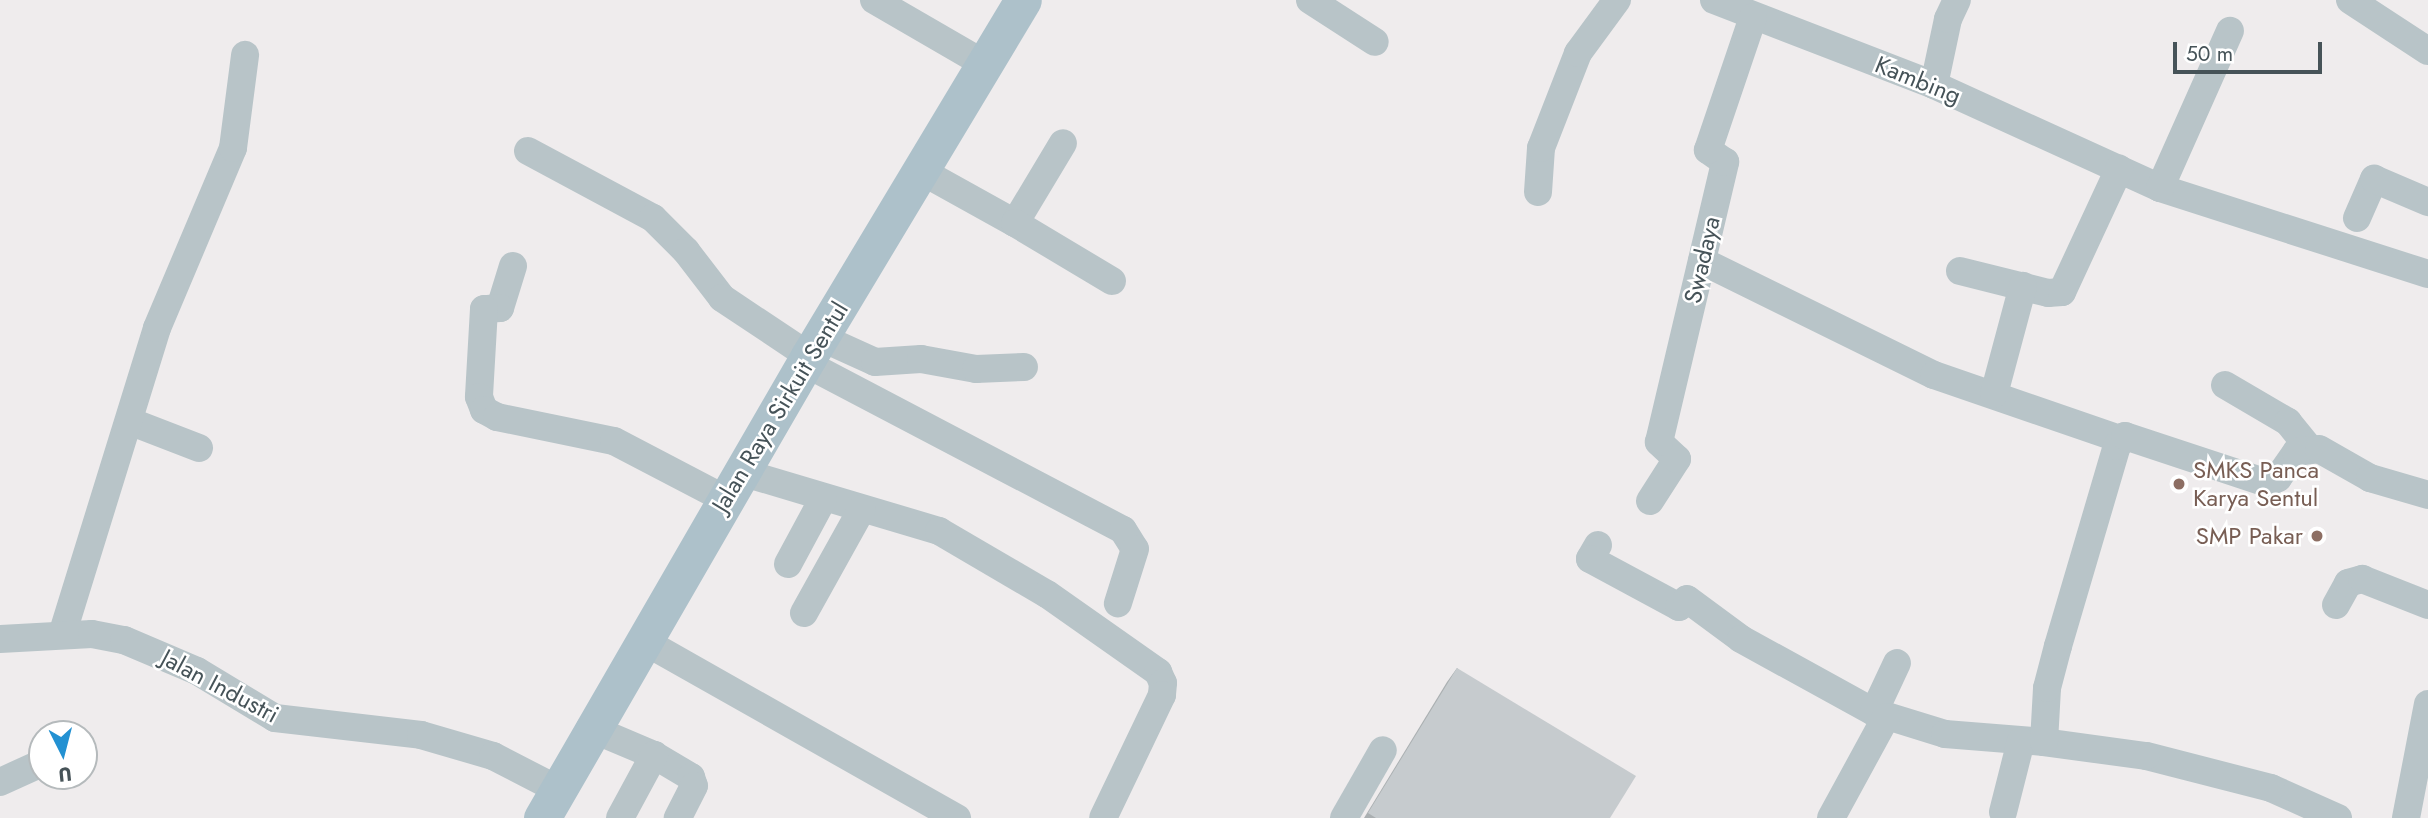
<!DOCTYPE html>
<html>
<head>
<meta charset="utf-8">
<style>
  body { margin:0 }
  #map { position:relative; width:2428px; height:818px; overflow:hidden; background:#efeced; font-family:Jost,sans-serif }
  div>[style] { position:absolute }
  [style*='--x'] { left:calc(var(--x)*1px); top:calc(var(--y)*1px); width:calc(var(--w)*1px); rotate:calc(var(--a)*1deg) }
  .minor>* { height:28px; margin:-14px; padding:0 14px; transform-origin:14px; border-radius:14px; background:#b8c4c8 }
  .major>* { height:37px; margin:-18.5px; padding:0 18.5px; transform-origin:18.5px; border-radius:18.5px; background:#adc1ca }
  .wall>* { inset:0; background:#aaafb1 }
  .building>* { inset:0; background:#c6cbce }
  .dots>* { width:19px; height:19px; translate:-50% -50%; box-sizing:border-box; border:4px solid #fff; border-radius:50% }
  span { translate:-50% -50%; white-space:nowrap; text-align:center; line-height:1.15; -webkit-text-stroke:5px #fff; paint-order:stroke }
  .street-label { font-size:24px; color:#465358 }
  .education-label { font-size:24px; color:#785e54 }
  .left { translate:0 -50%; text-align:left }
  .right { translate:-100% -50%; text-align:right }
  .north { position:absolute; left:28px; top:720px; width:70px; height:70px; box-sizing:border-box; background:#fff; border:2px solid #b5babc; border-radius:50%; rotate:174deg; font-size:19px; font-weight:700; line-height:28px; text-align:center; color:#465358 }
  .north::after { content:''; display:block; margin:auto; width:24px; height:32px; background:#2391d2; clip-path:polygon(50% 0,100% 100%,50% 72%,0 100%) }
  .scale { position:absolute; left:2173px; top:42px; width:149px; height:32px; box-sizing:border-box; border:4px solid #465358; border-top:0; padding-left:9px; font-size:21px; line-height:24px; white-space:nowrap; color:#465358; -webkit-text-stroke:5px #fff; paint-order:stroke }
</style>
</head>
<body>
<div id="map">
  <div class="minor">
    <div style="--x:874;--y:0;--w:129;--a:30.1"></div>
    <div style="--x:1310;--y:0;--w:77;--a:32.9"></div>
    <div style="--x:1714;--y:0;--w:236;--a:21.1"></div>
    <div style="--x:1934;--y:85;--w:248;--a:24.5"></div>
    <div style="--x:2160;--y:188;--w:281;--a:17.8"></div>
    <div style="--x:2350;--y:0;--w:93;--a:33.2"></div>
    <div style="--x:1934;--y:85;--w:67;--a:-78"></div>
    <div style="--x:1948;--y:19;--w:21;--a:-65"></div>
    <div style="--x:528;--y:151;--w:142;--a:28.2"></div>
    <div style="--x:653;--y:218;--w:47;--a:45"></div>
    <div style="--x:686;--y:251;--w:59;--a:52.5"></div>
    <div style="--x:722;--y:298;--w:105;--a:33.7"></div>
    <div style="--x:923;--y:172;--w:105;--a:29"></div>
    <div style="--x:1015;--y:223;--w:93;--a:-59"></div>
    <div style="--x:2160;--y:188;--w:172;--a:-66"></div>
    <div style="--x:1538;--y:192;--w:44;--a:-86.1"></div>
    <div style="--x:1541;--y:148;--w:102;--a:-68.7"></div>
    <div style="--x:1578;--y:53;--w:66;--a:-53.7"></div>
    <div style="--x:2357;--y:218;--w:43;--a:-66.4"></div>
    <div style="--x:2374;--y:179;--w:59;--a:23.1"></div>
    <div style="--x:1015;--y:223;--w:113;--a:30.9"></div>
    <div style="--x:1702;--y:261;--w:258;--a:26.2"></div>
    <div style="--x:1934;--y:375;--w:197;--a:19"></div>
    <div style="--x:513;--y:266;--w:44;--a:107.2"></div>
    <div style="--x:500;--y:308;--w:16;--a:176"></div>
    <div style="--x:484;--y:309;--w:88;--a:93.3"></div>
    <div style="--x:479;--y:397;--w:14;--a:69"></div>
    <div style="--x:484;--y:410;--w:15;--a:28"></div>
    <div style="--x:497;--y:417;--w:119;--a:11.6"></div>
    <div style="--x:614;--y:441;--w:125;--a:27.6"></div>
    <div style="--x:1960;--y:271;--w:91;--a:14"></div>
    <div style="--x:2048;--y:293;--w:14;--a:-4"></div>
    <div style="--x:2062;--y:292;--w:136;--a:-65.1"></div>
    <div style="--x:820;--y:337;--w:60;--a:24.4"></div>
    <div style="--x:875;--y:362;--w:46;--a:-3.7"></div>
    <div style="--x:921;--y:359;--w:56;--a:10.3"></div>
    <div style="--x:976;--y:369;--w:48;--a:-2.4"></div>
    <div style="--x:805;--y:363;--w:359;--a:27.7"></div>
    <div style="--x:1123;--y:530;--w:22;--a:58"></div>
    <div style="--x:1135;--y:549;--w:57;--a:107.5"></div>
    <div style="--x:2225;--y:385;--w:73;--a:30.4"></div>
    <div style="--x:2288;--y:422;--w:32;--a:51"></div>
    <div style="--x:1994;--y:394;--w:112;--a:-75"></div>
    <div style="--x:129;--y:421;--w:75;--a:21.1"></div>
    <div style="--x:741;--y:472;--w:207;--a:16.6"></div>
    <div style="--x:939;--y:531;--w:125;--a:30.3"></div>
    <div style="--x:1047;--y:594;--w:136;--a:35.1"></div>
    <div style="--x:1158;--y:672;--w:12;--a:66"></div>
    <div style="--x:1163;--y:683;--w:12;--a:95"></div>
    <div style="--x:1162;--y:695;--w:136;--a:115.6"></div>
    <div style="--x:1650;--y:501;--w:50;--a:-57.3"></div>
    <div style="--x:1677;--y:459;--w:25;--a:-137"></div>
    <div style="--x:1659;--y:442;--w:288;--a:-76.7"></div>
    <div style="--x:1725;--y:162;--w:21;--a:-145"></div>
    <div style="--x:1708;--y:150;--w:140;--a:-71.3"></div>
    <div style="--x:1598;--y:545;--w:16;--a:120"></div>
    <div style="--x:1590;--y:559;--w:101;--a:28.3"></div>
    <div style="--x:1679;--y:607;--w:11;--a:-45"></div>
    <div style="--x:1687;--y:599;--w:67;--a:36.5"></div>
    <div style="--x:1741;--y:639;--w:152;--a:28.8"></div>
    <div style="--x:1874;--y:712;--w:74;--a:17.2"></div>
    <div style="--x:1945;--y:734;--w:99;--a:4.6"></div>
    <div style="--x:788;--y:564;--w:74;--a:-61.7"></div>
    <div style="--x:2336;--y:605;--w:25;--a:-61"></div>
    <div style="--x:2348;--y:583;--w:15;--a:-16"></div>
    <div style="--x:2362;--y:579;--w:71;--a:21.5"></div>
    <div style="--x:804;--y:613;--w:119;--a:-60.9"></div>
    <div style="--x:62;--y:635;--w:321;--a:-72.8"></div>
    <div style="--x:157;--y:328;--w:195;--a:-67.1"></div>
    <div style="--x:233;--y:148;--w:94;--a:-82.6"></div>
    <div style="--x:0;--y:639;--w:92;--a:-3.1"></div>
    <div style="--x:92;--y:634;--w:33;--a:11"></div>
    <div style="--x:124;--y:640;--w:79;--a:23"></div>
    <div style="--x:197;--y:671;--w:91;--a:31.1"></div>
    <div style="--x:275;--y:718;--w:147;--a:6.6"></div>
    <div style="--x:421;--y:735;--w:75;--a:16.3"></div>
    <div style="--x:493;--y:756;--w:72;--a:27.3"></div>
    <div style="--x:642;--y:640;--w:362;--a:29.5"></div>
    <div style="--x:1874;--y:712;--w:54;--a:-64.9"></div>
    <div style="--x:590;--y:728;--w:69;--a:22.9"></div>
    <div style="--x:654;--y:755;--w:43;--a:30.7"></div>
    <div style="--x:691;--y:777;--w:9;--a:72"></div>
    <div style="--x:694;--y:786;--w:36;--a:117"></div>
    <div style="--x:0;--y:782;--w:46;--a:-24.3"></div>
    <div style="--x:2003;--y:812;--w:73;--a:-75.8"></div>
    <div style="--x:620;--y:818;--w:72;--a:-61.6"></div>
    <div style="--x:1344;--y:818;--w:78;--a:-60.2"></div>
    <div style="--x:1831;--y:818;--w:115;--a:-61.4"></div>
    <div style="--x:2338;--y:818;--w:73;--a:-155.9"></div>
    <div style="--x:2271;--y:788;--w:129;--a:-165.6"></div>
    <div style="--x:2146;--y:756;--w:103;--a:-172.2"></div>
    <div style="--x:2044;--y:742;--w:54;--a:-86.8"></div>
    <div style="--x:2047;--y:688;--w:43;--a:-75.3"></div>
    <div style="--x:2058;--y:646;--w:209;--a:-73.6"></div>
    <div style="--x:2117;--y:446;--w:13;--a:-51"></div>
    <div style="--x:2125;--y:436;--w:150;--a:18.3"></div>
    <div style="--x:2267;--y:483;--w:12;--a:-24"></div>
    <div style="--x:2278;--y:478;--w:32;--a:-55"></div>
    <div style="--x:2296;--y:452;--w:23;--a:-7"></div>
    <div style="--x:2319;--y:449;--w:59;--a:29.6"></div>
    <div style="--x:2370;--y:478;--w:60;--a:16.3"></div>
    <div style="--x:2406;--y:818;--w:116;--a:-79.1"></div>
  </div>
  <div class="major">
    <div style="--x:542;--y:818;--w:534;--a:-59.98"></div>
    <div style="--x:809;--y:356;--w:415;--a:-59"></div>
  </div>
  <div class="wall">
    <div style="clip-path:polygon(1457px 668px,1610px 818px,1364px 818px,1447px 682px)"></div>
  </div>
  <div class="building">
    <div style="clip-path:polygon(1457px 668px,1636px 776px,1610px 818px,1376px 818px,1368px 813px)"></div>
  </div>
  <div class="dots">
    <div style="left:2179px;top:484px;background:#8d6e63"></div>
    <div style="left:2317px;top:536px;background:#8d6e63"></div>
  </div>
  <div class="street-label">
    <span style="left:1918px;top:80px;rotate:22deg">Kambing</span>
    <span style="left:1702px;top:260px;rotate:-77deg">Swadaya</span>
    <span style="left:780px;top:407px;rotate:-59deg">Jalan Raya Sirkuit Sentul</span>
    <span style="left:220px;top:686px;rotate:28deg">Jalan Industri</span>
  </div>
  <div class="education-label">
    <span class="left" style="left:2193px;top:484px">SMKS Panca<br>Karya Sentul</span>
    <span class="right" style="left:2303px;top:536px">SMP Pakar</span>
  </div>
  <div class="north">U</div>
  <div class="scale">50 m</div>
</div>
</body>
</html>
